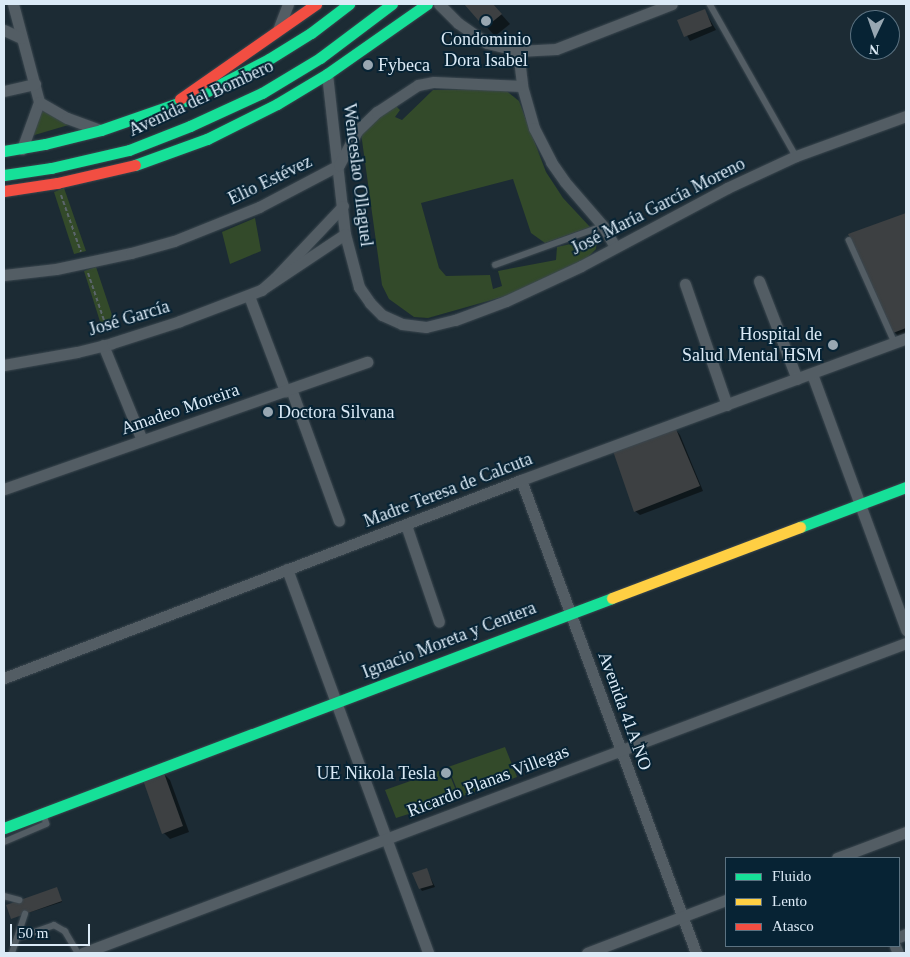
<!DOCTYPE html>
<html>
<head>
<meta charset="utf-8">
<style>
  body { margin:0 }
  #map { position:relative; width:910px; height:957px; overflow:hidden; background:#1c2b34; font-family:Georgia,serif }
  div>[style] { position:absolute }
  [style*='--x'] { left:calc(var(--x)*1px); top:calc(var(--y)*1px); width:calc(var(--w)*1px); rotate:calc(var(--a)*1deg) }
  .green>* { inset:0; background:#334a2a }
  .shadow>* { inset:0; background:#0007 }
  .building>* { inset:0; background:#3d4042 }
  .path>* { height:2px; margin-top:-1px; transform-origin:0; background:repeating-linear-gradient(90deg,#5c666c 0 4px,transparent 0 6.5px) }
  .roads { filter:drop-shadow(0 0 1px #3b474f) drop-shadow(0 0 1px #3b474f) }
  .lane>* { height:5.5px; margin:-2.75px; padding:0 2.75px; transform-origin:2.75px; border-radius:2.75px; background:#535d64 }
  .street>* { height:11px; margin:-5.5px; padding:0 5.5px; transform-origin:5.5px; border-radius:5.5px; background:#535d64 }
  .fast>* { height:11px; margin:-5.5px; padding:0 5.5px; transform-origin:5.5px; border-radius:5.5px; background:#16e098 }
  .slow>* { height:11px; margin:-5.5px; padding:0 5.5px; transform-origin:5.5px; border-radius:5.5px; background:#ffcf43 }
  .jam>* { height:11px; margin:-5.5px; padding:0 5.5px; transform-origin:5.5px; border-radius:5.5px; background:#f24e42 }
  .dots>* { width:14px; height:14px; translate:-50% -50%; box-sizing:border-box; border:2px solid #072334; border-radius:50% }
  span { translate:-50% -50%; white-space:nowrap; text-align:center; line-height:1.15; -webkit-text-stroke:4px #072334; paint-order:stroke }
  .poi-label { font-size:18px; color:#dbeaf6 }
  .left { translate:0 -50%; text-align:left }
  .right { translate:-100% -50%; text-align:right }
  .street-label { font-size:18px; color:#dbeaf6 }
  .frame { position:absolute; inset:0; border:5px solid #dbeaf6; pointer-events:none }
  .legend { position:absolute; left:725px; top:857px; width:175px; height:90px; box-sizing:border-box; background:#072334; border:1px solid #5c7382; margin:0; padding:6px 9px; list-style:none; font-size:15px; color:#dbeaf6 }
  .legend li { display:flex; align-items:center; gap:10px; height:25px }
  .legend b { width:25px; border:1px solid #5c7382 }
  .north { position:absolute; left:850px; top:10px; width:50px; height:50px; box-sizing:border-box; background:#072334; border:1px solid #5c7382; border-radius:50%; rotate:183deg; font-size:14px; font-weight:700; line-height:20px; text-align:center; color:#dbeaf6 }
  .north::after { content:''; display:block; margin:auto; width:18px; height:22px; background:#98a7b2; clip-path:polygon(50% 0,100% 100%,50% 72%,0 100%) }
  .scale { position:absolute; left:10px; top:924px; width:80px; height:22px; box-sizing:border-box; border:2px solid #dbeaf6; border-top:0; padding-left:6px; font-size:15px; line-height:18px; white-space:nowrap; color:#dbeaf6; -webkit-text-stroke:4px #072334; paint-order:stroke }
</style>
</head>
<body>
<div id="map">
  <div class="green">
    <div style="clip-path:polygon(504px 89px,519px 101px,546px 172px,563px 198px,590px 227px,545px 243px,531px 233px,513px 179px,421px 203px,439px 268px,446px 276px,490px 275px,493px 289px,502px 286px,498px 271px,556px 260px,557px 247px,597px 238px,596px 249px,585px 260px,513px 294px,428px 318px,414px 317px,389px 299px,382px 285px,361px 133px,380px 114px,395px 105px,400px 110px,395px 117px,402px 120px,433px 90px)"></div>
    <div style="clip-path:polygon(42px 100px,82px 121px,21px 139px)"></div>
    <div style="clip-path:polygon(64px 188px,86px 251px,74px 254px,54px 192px)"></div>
    <div style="clip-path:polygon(255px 218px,261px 251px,230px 264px,222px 232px)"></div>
    <div style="clip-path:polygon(96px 267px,116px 327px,103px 331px,84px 271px)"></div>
    <div style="clip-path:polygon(505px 747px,517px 777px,460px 797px,448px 767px)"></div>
    <div style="clip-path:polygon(447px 768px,459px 798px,396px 818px,385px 790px)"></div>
  </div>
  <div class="shadow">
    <div style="clip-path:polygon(465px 4px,492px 4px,510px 24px,495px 36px)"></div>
    <div style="clip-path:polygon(704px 10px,716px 30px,690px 41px,679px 21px)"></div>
    <div style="clip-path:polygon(906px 215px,906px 336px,900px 338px,894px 332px,850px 235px)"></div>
    <div style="clip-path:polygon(676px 430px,680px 435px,703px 491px,640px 515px,635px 511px)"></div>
    <div style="clip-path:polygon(164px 774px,170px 780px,189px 832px,170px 839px,164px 833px)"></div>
    <div style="clip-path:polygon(426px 869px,435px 887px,422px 891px,420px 888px)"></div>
    <div style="clip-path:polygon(57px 889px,62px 902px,12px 918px)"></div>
  </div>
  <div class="building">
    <div style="clip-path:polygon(464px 4px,493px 4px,502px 14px,485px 28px)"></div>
    <div style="clip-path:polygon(705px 9px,712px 26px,684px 37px,677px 20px)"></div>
    <div style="clip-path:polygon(906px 213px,906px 328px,893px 333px,848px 234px)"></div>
    <div style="clip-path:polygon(676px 429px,700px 486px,634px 512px,613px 451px)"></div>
    <div style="clip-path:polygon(164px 773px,183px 826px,162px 834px,143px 780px)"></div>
    <div style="clip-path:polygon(427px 868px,433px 885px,419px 889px,412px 873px)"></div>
    <div style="clip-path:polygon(57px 887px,62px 901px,11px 919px,6px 905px)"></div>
  </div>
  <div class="path">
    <div style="--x:61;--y:195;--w:60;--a:70.7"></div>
    <div style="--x:88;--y:273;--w:62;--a:71.3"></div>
  </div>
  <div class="roads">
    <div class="lane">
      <div style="--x:710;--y:4;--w:175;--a:60.5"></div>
      <div style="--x:849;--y:240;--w:113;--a:65.9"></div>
      <div style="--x:495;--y:265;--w:115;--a:-19.9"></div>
      <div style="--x:4;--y:842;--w:46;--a:-23.2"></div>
      <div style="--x:46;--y:824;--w:9;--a:-103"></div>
      <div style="--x:4;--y:896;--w:16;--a:15"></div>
      <div style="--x:17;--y:938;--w:39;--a:-19"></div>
      <div style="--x:54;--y:925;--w:13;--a:29"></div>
      <div style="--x:65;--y:931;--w:26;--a:59"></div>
      <div style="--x:12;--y:953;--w:41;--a:-71.6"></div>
    </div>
    <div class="street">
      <div style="--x:13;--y:4;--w:101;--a:75.1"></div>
      <div style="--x:39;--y:102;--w:50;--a:109.9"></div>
      <div style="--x:439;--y:4;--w:27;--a:45"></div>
      <div style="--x:458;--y:23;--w:35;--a:35"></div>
      <div style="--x:487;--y:43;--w:32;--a:14"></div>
      <div style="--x:518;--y:51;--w:38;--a:-3"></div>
      <div style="--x:556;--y:49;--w:124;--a:-21.2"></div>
      <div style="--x:4;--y:30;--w:19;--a:25"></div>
      <div style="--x:278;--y:30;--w:28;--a:-69"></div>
      <div style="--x:518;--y:51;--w:35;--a:83"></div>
      <div style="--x:522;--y:86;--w:44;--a:74.1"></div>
      <div style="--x:534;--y:128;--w:38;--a:63"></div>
      <div style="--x:551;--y:162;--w:24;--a:55"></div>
      <div style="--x:565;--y:182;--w:58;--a:49.2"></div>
      <div style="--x:603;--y:226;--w:24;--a:60"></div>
      <div style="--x:327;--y:74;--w:161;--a:83.6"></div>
      <div style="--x:345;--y:234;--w:55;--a:75.2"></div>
      <div style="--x:359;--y:287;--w:19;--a:55"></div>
      <div style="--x:370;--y:303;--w:17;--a:45"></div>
      <div style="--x:382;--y:315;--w:22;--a:24"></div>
      <div style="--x:402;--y:324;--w:24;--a:7"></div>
      <div style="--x:426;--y:327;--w:30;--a:-14"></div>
      <div style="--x:455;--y:320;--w:54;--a:-20.4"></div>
      <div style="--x:506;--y:301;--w:83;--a:-25"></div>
      <div style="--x:581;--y:266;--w:166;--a:-28.1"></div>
      <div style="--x:727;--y:188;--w:76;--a:-24.9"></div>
      <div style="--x:796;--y:156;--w:117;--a:-20"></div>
      <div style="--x:4;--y:91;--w:32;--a:-13"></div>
      <div style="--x:39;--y:102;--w:32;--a:30"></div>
      <div style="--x:67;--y:118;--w:35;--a:20"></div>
      <div style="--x:343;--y:206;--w:99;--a:133.4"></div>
      <div style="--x:275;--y:278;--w:18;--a:139"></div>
      <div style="--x:261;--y:290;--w:101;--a:-33.7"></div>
      <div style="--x:4;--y:275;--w:52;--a:-6.6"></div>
      <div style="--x:56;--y:269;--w:77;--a:-12"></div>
      <div style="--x:131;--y:253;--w:45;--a:-15.6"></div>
      <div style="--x:174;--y:241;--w:92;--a:-21.8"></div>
      <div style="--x:259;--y:207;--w:90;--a:-27.7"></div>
      <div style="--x:339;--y:165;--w:38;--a:-62"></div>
      <div style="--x:357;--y:131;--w:28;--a:-44"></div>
      <div style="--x:377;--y:112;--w:49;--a:-33.4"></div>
      <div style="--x:418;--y:85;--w:16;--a:-11"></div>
      <div style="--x:434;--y:82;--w:88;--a:2.6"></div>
      <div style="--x:759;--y:281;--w:105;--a:68.8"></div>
      <div style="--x:685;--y:284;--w:128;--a:70.9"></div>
      <div style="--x:249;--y:296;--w:102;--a:69.2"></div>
      <div style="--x:103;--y:345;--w:103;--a:67.7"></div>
      <div style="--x:4;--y:365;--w:74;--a:-10.1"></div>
      <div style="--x:77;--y:352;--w:36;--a:-14"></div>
      <div style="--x:112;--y:343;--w:71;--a:-17.9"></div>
      <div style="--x:180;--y:321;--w:87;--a:-20.9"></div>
      <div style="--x:812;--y:374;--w:273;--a:69.8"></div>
      <div style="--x:291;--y:389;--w:140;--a:70"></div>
      <div style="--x:521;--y:480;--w:504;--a:69.7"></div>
      <div style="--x:4;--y:489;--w:385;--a:-19.3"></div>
      <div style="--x:406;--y:525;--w:102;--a:71.2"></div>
      <div style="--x:287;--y:569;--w:409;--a:69.8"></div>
      <div style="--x:4;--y:678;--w:554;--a:-20.96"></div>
      <div style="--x:521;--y:480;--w:410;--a:-20.2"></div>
      <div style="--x:837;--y:858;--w:74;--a:-20.6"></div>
      <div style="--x:899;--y:937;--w:8;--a:-23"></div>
      <div style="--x:895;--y:946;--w:8;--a:67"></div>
      <div style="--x:83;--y:953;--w:879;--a:-20.64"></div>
      <div style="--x:587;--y:953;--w:149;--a:-20.9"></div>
    </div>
    <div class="fast">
      <div style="--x:4;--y:151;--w:42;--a:-9.7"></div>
      <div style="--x:45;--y:144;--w:58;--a:-14"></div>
      <div style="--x:101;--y:130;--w:101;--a:-19.2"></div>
      <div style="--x:196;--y:97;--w:82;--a:-27.5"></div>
      <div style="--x:269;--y:59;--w:49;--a:-31.8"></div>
      <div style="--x:311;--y:33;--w:48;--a:-37.3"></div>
      <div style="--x:135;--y:165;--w:77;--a:-19.9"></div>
      <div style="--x:207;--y:139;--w:78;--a:-26.6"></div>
      <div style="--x:277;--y:104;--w:58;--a:-31"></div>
      <div style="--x:327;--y:74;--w:122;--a:-35"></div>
      <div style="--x:4;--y:175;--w:48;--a:-8.5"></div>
      <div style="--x:51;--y:168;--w:80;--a:-13"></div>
      <div style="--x:129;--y:150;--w:66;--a:-21.5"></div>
      <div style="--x:190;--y:126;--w:79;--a:-24.6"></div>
      <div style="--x:262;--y:93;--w:68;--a:-31.1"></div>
      <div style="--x:320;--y:58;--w:90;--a:-36.9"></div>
      <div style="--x:800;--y:527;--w:113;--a:-20.7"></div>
      <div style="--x:4;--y:828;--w:650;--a:-20.72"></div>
    </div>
    <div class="slow">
      <div style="--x:612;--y:598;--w:201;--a:-20.7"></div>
    </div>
    <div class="jam">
      <div style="--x:180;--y:99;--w:166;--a:-34.9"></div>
      <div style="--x:4;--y:191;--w:54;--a:-8.6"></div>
      <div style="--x:57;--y:183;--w:80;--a:-13"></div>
    </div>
  </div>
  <div class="dots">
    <div style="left:486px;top:21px;background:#98a7b2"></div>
    <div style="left:368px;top:65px;background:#98a7b2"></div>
    <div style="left:833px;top:345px;background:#98a7b2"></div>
    <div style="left:268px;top:412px;background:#98a7b2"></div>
    <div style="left:446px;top:773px;background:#98a7b2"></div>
  </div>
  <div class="poi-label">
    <span style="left:486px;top:50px">Condominio<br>Dora Isabel</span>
    <span class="left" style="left:378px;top:65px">Fybeca</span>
    <span class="right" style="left:822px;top:345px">Hospital de<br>Salud Mental HSM</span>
    <span class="left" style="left:278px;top:412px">Doctora Silvana</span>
    <span class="right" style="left:436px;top:773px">UE Nikola Tesla</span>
  </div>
  <div class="street-label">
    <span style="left:201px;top:98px;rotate:-25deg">Avenida del Bombero</span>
    <span style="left:358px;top:175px;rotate:83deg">Wenceslao Ollaguel</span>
    <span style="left:270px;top:180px;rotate:-26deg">Elio Estévez</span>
    <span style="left:658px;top:206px;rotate:-27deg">José María García Moreno</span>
    <span style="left:129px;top:318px;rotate:-17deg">José García</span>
    <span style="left:180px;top:409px;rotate:-19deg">Amadeo Moreira</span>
    <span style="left:448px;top:490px;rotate:-21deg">Madre Teresa de Calcuta</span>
    <span style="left:449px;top:640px;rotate:-21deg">Ignacio Moreta y Centera</span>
    <span style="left:625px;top:711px;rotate:70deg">Avenida 41A NO</span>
    <span style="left:488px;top:781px;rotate:-21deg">Ricardo Planas Villegas</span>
  </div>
  <div class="frame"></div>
  <ul class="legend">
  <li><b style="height:6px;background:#16e098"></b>Fluido</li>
  <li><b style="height:6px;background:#ffcf43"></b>Lento</li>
  <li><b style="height:6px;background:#f24e42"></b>Atasco</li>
  </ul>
  <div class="north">N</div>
  <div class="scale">50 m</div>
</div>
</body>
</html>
